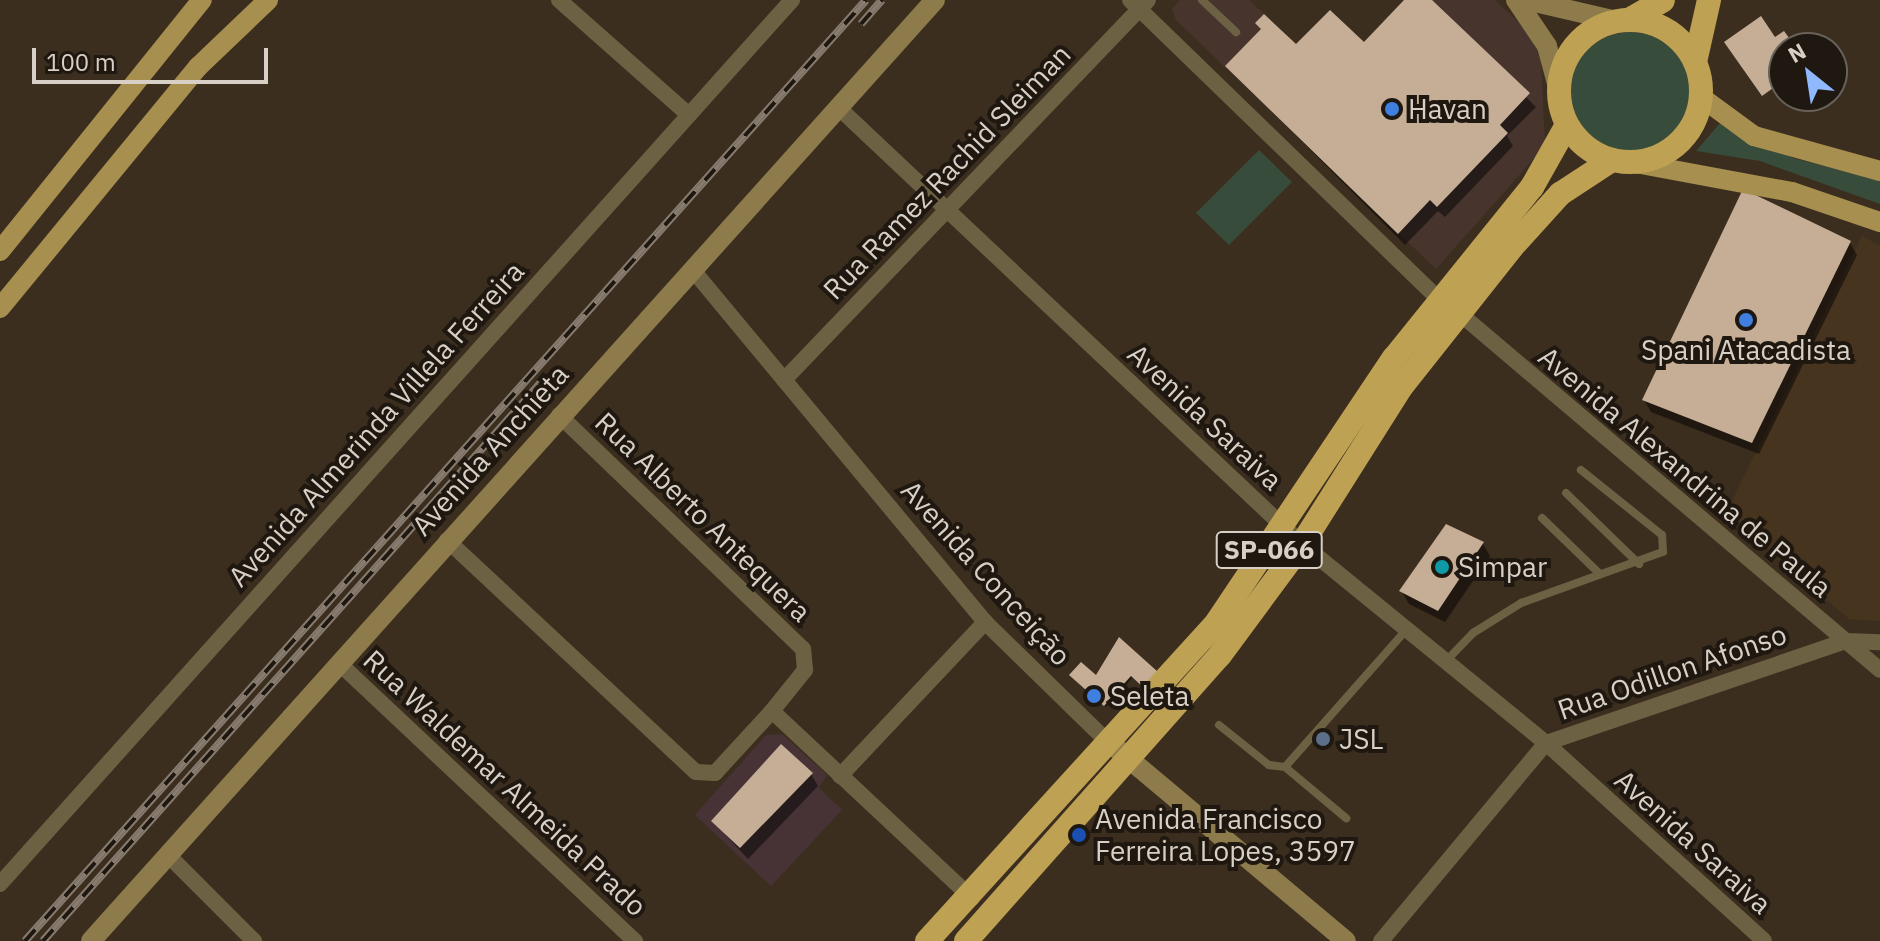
<!DOCTYPE html>
<html>
<head>
<meta charset="utf-8">
<style>
  body { margin:0 }
  #map { position:relative; width:1880px; height:941px; overflow:hidden; background:#3c2e1f; font-family:"IBM Plex Sans",sans-serif }
  div>[style] { position:absolute }
  [style*='--x'] { left:calc(var(--x)*1px); top:calc(var(--y)*1px); width:calc(var(--w)*1px); rotate:calc(var(--a)*1deg) }
  .commercial>* { inset:0; background:#47342d }
  .built>* { inset:0; background:#47341f }
  .education>* { inset:0; background:#473336 }
  .green>* { inset:0; background:#384c3b }
  .round { border-radius:50% }
  .shadow>* { inset:0; background:#0007 }
  .building>* { inset:0; background:#c5ae95 }
  .lane>* { height:8px; margin:-4px; padding:0 4px; transform-origin:4px; border-radius:4px; background:#6d6143 }
  .street>* { height:16px; margin:-8px; padding:0 8px; transform-origin:8px; border-radius:8px; background:#6d6143 }
  .secondary>* { height:20px; margin:-10px; padding:0 10px; transform-origin:10px; border-radius:10px; background:#8e7b4b }
  .primary>* { height:20px; margin:-10px; padding:0 10px; transform-origin:10px; border-radius:10px; background:#a78f4f }
  .highway>* { height:24px; margin:-12px; padding:0 12px; transform-origin:12px; border-radius:12px; background:#bea153 }
  .highway>.ring { margin:-12px; padding:0; box-sizing:content-box; background:none; border:24px solid #bea153; border-radius:50% }
  .rail>* { height:8px; margin-top:-4px; transform-origin:0; background:repeating-linear-gradient(90deg,#1e1811 0 15px,#867b6e 0 30px); box-sizing:border-box; border-block:2px solid #867b6e }
  .dots>* { width:22px; height:22px; translate:-50% -50%; box-sizing:border-box; border:4px solid #1e1811; border-radius:50% }
  span { translate:-50% -50%; white-space:nowrap; text-align:center; line-height:1.15; -webkit-text-stroke:8px #1e1811; paint-order:stroke }
  .shield-label span { padding:2px 6px; background:#1e1811; border:2px solid; border-radius:6px; -webkit-text-stroke-width:0 }
  .shield-label { font-size:26px; color:#d8d0c6; font-weight:700 }
  .poi-label { font-size:28px; color:#d8d0c6 }
  .left { translate:0 -50%; text-align:left }
  .street-label { font-size:28px; color:#d8d0c6 }
  .north { position:absolute; left:1768px; top:32px; width:80px; height:80px; box-sizing:border-box; background:#1e1811; border:2px solid #686259; border-radius:50%; rotate:330deg; font-size:22px; font-weight:700; line-height:32px; text-align:center; color:#d8d0c6 }
  .north::after { content:''; display:block; margin:auto; width:28px; height:36px; background:#90b8fd; clip-path:polygon(50% 0,100% 100%,50% 72%,0 100%) }
  .scale { position:absolute; left:32px; top:48px; width:236px; height:36px; box-sizing:border-box; border:4px solid #d8d0c6; border-top:0; padding-left:10px; font-size:24px; line-height:28px; white-space:nowrap; color:#d8d0c6; -webkit-text-stroke:6px #1e1811; paint-order:stroke }
</style>
</head>
<body>
<div id="map">
  <div class="commercial">
    <div style="clip-path:polygon(1180px 0,1249px 0,1296px 44px,1330px 10px,1364px 42px,1404px 0,1495px 0,1528px 31px,1541px 58px,1545px 146px,1436px 269px,1176px 20px,1172px 9px)"></div>
  </div>
  <div class="built">
    <div style="clip-path:polygon(1862px 236px,1880px 246px,1880px 621px,1849px 619px,1726px 513px)"></div>
  </div>
  <div class="education">
    <div style="clip-path:polygon(782px 734px,827px 775px,819px 788px,842px 810px,771px 886px,695px 815px,766px 735px)"></div>
  </div>
  <div class="green">
    <div class="round" style="left:1570px;top:32px;width:120px;height:120px"></div>
    <div style="clip-path:polygon(1721px 122px,1793px 158px,1880px 180px,1880px 204px,1760px 161px,1696px 151px)"></div>
    <div style="clip-path:polygon(1259px 150px,1292px 182px,1229px 245px,1196px 213px)"></div>
  </div>
  <div class="shadow">
    <div style="clip-path:polygon(1407px 0,1429px 0,1536px 107px,1507px 136px,1513px 146px,1445px 217px,1438px 211px,1405px 245px,1227px 66px,1262px 31px,1257px 23px,1296px 47px,1364px 45px)"></div>
    <div style="clip-path:polygon(1850px 243px,1857px 255px,1759px 454px,1651px 412px,1644px 400px)"></div>
    <div style="clip-path:polygon(1447px 526px,1483px 544px,1490px 556px,1445px 622px,1409px 604px,1402px 592px)"></div>
    <div style="clip-path:polygon(1119px 640px,1133px 677px,1106px 707px,1073px 677px,1097px 679px)"></div>
    <div style="clip-path:polygon(811px 774px,818px 786px,748px 859px,713px 821px)"></div>
  </div>
  <div class="building">
    <div style="clip-path:polygon(1404px 0,1432px 0,1530px 93px,1500px 125px,1508px 133px,1437px 207px,1430px 200px,1398px 234px,1225px 66px,1261px 29px,1255px 23px,1264px 14px,1296px 44px,1330px 10px,1364px 42px)"></div>
    <div style="clip-path:polygon(1761px 16px,1775px 37px,1784px 31px,1795px 46px,1784px 48px,1784px 80px,1762px 96px,1724px 42px)"></div>
    <div style="clip-path:polygon(1743px 189px,1851px 241px,1752px 443px,1642px 400px)"></div>
    <div style="clip-path:polygon(1446px 524px,1484px 542px,1438px 611px,1399px 591px)"></div>
    <div style="clip-path:polygon(1119px 637px,1158px 672px,1144px 688px,1131px 676px,1104px 706px,1069px 675px,1081px 662px,1096px 675px)"></div>
    <div style="clip-path:polygon(781px 744px,813px 773px,740px 848px,711px 821px)"></div>
  </div>
  <div class="lane">
    <div style="--x:1202;--y:0;--w:47;--a:43.3"></div>
    <div style="--x:1566;--y:493;--w:102;--a:44.2"></div>
    <div style="--x:1542;--y:518;--w:81;--a:44"></div>
    <div style="--x:1446;--y:661;--w:39;--a:-46"></div>
    <div style="--x:1473;--y:633;--w:57;--a:-32"></div>
    <div style="--x:1521;--y:603;--w:151;--a:-19.8"></div>
    <div style="--x:1663;--y:552;--w:17;--a:-93"></div>
    <div style="--x:1662;--y:535;--w:104;--a:-141.3"></div>
    <div style="--x:1219;--y:725;--w:64;--a:38.7"></div>
    <div style="--x:1269;--y:765;--w:16;--a:7"></div>
    <div style="--x:1285;--y:767;--w:183;--a:-48.5"></div>
    <div style="--x:1285;--y:767;--w:80;--a:39.9"></div>
  </div>
  <div class="street">
    <div style="--x:559;--y:0;--w:172;--a:41.5"></div>
    <div style="--x:1130;--y:0;--w:429;--a:44.1"></div>
    <div style="--x:839;--y:108;--w:636;--a:43.28"></div>
    <div style="--x:1302;--y:544;--w:315;--a:39.2"></div>
    <div style="--x:1546;--y:743;--w:294;--a:42.2"></div>
    <div style="--x:692;--y:269;--w:459;--a:50.3"></div>
    <div style="--x:985;--y:622;--w:176;--a:44.3"></div>
    <div style="--x:1458;--y:312;--w:553;--a:40.31"></div>
    <div style="--x:784;--y:380;--w:526;--a:-46.23"></div>
    <div style="--x:447;--y:540;--w:340;--a:43"></div>
    <div style="--x:696;--y:772;--w:19;--a:3"></div>
    <div style="--x:715;--y:773;--w:84;--a:-47.4"></div>
    <div style="--x:772;--y:711;--w:53;--a:-51.2"></div>
    <div style="--x:805;--y:670;--w:21;--a:-95"></div>
    <div style="--x:803;--y:649;--w:338;--a:-136.2"></div>
    <div style="--x:340;--y:664;--w:405;--a:43.2"></div>
    <div style="--x:772;--y:711;--w:274;--a:43.1"></div>
    <div style="--x:840;--y:776;--w:212;--a:-46.7"></div>
    <div style="--x:168;--y:855;--w:122;--a:45"></div>
    <div style="--x:0;--y:884;--w:1187;--a:-48.14"></div>
    <div style="--x:1381;--y:941;--w:258;--a:-50.2"></div>
    <div style="--x:1546;--y:743;--w:316;--a:-18.8"></div>
    <div style="--x:1845;--y:641;--w:35;--a:2"></div>
  </div>
  <div class="secondary">
    <div style="--x:1516;--y:0;--w:55;--a:56"></div>
    <div style="--x:1547;--y:46;--w:47;--a:75.1"></div>
    <div style="--x:1526;--y:0;--w:93;--a:13"></div>
    <div style="--x:1116;--y:748;--w:300;--a:40"></div>
    <div style="--x:91;--y:941;--w:1264;--a:-48.11"></div>
  </div>
  <div class="primary">
    <div style="--x:1701;--y:97;--w:66;--a:36.3"></div>
    <div style="--x:1754;--y:136;--w:131;--a:15.5"></div>
    <div style="--x:1630;--y:162;--w:165;--a:10.5"></div>
    <div style="--x:1792;--y:192;--w:93;--a:18.8"></div>
    <div style="--x:0;--y:251;--w:322;--a:-51.2"></div>
    <div style="--x:0;--y:308;--w:312;--a:-50.6"></div>
    <div style="--x:198;--y:67;--w:97;--a:-43.7"></div>
  </div>
  <div class="highway">
    <div style="--x:1629;--y:20;--w:39;--a:-30"></div>
    <div class="ring" style="left:1559px;top:20px;width:118px;height:118px"></div>
    <div style="--x:1695;--y:62;--w:64;--a:-77.3"></div>
    <div style="--x:927;--y:941;--w:431;--a:-47.7"></div>
    <div style="--x:1217;--y:622;--w:318;--a:-56.2"></div>
    <div style="--x:1394;--y:358;--w:220;--a:-51.1"></div>
    <div style="--x:1532;--y:187;--w:71;--a:-60.6"></div>
    <div style="--x:966;--y:941;--w:383;--a:-48.4"></div>
    <div style="--x:1220;--y:655;--w:138;--a:-53.5"></div>
    <div style="--x:1302;--y:544;--w:187;--a:-57.7"></div>
    <div style="--x:1402;--y:386;--w:177;--a:-51.6"></div>
    <div style="--x:1512;--y:247;--w:72;--a:-47.8"></div>
    <div style="--x:1560;--y:194;--w:62;--a:-33.2"></div>
  </div>
  <div class="rail">
    <div style="--x:861;--y:24;--w:32;--a:-49"></div>
    <div style="--x:25;--y:941;--w:1262;--a:-48.21"></div>
    <div style="--x:43;--y:941;--w:753;--a:-48.28"></div>
  </div>
  <div class="dots">
    <div style="left:1392px;top:109px;background:#3f7fe0"></div>
    <div style="left:1746px;top:320px;background:#3f7fe0"></div>
    <div style="left:1442px;top:567px;background:#0f9aa8"></div>
    <div style="left:1094px;top:696px;background:#3f7fe0"></div>
    <div style="left:1323px;top:739px;background:#5c6f8a"></div>
    <div style="left:1079px;top:835px;background:#1a4fb4"></div>
  </div>
  <div class="shield-label">
    <span style="left:1269px;top:550px">SP-066</span>
  </div>
  <div class="poi-label">
    <span class="left" style="left:1408px;top:109px">Havan</span>
    <span style="left:1746px;top:350px">Spani Atacadista</span>
    <span class="left" style="left:1458px;top:567px">Simpar</span>
    <span class="left" style="left:1110px;top:696px">Seleta</span>
    <span class="left" style="left:1339px;top:739px">JSL</span>
    <span class="left" style="left:1095px;top:835px">Avenida Francisco<br>Ferreira Lopes, 3597</span>
  </div>
  <div class="street-label">
    <span style="left:947px;top:172px;rotate:-46deg">Rua Ramez Rachid Sleiman</span>
    <span style="left:1205px;top:417px;rotate:43deg">Avenida Saraiva</span>
    <span style="left:376px;top:424px;rotate:-48deg">Avenida Almerinda Villela Ferreira</span>
    <span style="left:490px;top:450px;rotate:-48deg">Avenida Anchieta</span>
    <span style="left:1685px;top:472px;rotate:40deg">Avenida Alexandrina de Paula</span>
    <span style="left:703px;top:517px;rotate:44deg">Rua Alberto Antequera</span>
    <span style="left:986px;top:573px;rotate:48deg">Avenida Conceição</span>
    <span style="left:1672px;top:672px;rotate:-19deg">Rua Odillon Afonso</span>
    <span style="left:505px;top:783px;rotate:43deg">Rua Waldemar Almeida Prado</span>
    <span style="left:1693px;top:842px;rotate:42deg">Avenida Saraiva</span>
  </div>
  <div class="north">N</div>
  <div class="scale">100 m</div>
</div>
</body>
</html>
